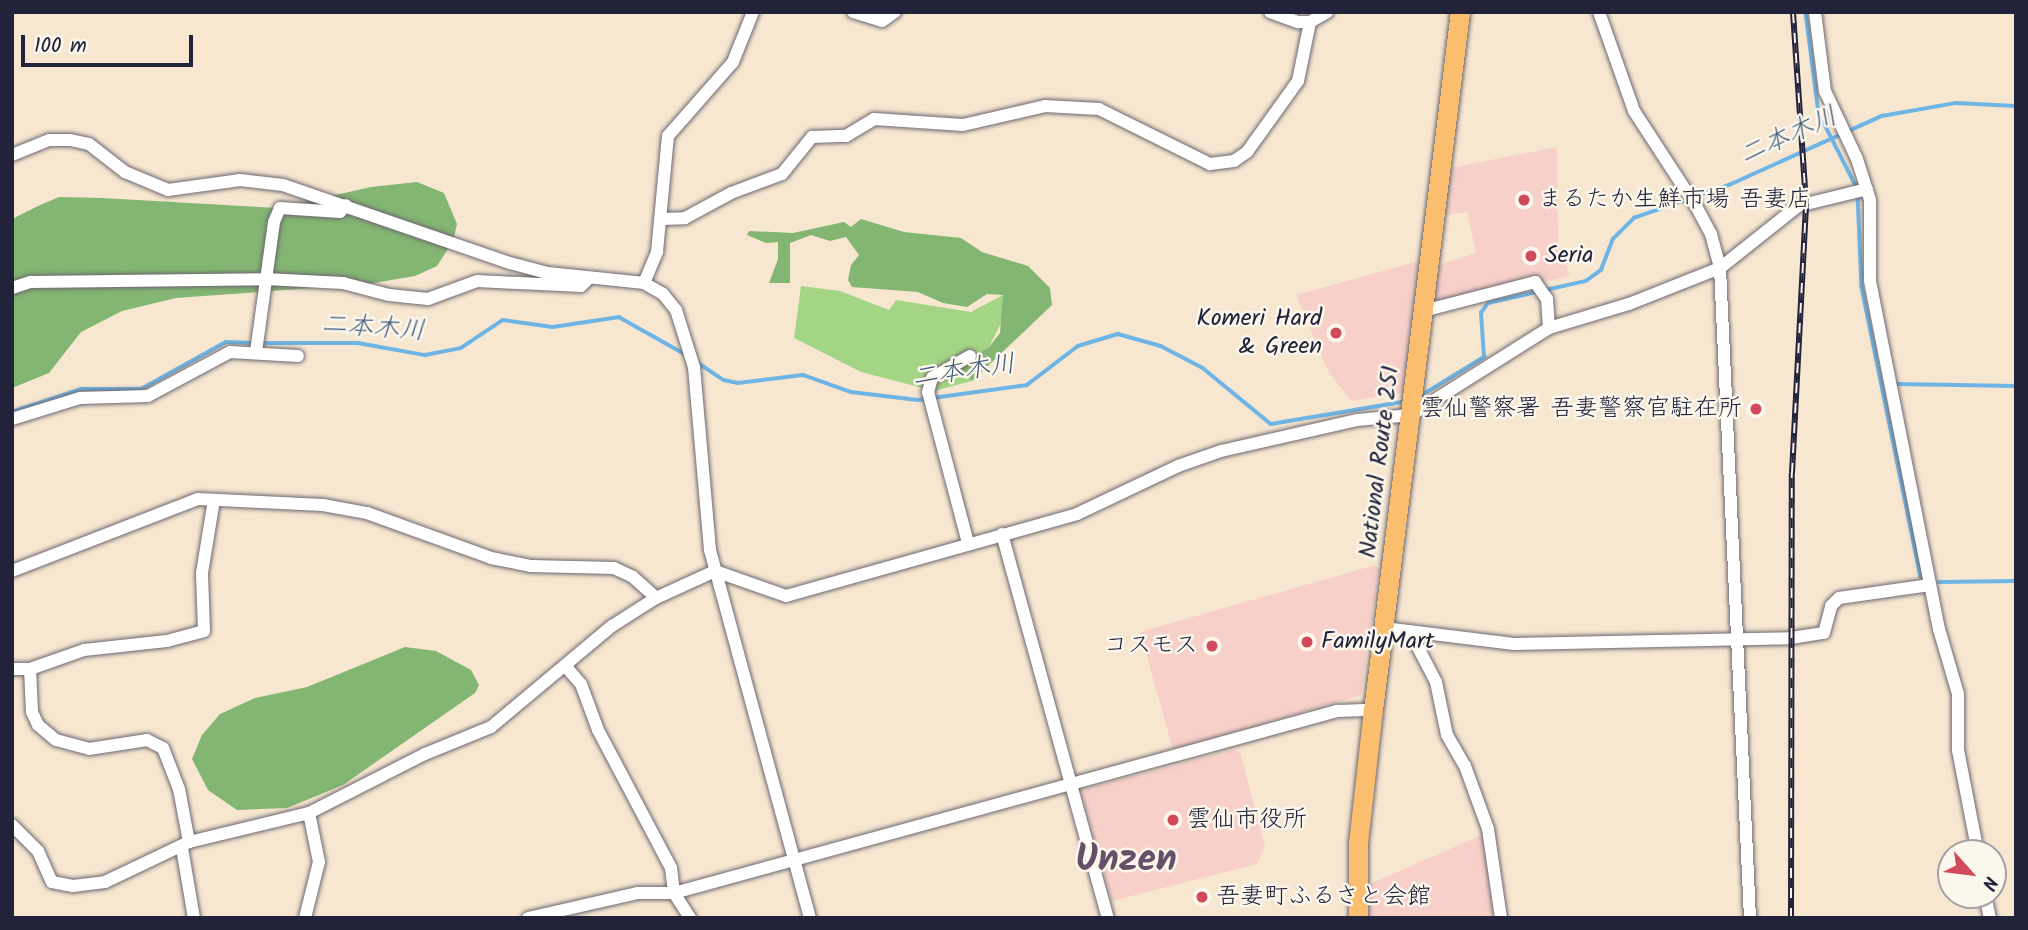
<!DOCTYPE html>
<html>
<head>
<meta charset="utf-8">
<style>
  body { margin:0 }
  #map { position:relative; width:2028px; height:930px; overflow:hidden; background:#f7e7d1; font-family:Kalam,"Klee One",sans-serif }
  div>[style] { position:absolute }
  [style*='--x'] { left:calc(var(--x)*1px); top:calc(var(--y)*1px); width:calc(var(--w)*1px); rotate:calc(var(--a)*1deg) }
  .built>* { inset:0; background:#f7d1c9 }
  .green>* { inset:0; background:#a4d584 }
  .forest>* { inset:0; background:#83b672 }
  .stream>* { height:3.5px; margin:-1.75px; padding:0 1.75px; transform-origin:1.75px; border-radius:1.75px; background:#6eb5e5 }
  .roads { filter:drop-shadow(0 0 2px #6d6770) drop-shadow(0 0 2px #6d6770) }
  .minor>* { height:12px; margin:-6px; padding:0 6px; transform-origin:6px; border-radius:6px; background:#fff }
  .highway>* { height:19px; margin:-9.5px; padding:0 9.5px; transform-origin:9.5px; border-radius:9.5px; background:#fbbd6e }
  .rail>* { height:6px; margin-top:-3px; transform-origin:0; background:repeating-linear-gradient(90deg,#fbf7ec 0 10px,#22223b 0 20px); box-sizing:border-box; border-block:2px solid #22223b }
  .dots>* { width:19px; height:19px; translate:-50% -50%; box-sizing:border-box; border:4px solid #fbf7ec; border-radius:50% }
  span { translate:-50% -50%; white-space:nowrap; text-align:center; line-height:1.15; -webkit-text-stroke:5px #fbf7ec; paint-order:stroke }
  .poi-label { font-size:24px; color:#22223b }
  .left { translate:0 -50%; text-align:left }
  .right { translate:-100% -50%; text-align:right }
  .street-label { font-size:24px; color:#22223b }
  .water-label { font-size:26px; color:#3d5576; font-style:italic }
  .town-label { font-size:38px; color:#665067; font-weight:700 }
  .frame { position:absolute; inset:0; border:14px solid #22223b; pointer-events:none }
  .north { position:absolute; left:1937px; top:839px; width:70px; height:70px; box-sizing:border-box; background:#fbf7ec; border:2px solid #a4a2a5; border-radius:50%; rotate:118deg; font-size:19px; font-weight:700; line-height:28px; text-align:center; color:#22223b }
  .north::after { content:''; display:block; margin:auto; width:24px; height:32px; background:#d1495b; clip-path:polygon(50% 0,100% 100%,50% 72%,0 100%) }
  .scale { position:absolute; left:21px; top:35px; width:172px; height:32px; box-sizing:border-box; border:4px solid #22223b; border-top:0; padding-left:9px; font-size:21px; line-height:24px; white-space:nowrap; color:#22223b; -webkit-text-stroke:5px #fbf7ec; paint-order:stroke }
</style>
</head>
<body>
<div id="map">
  <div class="built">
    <div style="clip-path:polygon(1557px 147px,1558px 242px,1570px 276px,1431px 306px,1435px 266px,1476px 253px,1467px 212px,1444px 215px,1450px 168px)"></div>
    <div style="clip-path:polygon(1419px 261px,1402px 393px,1351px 401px,1328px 371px,1296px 295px)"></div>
    <div style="clip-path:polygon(1375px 565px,1379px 569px,1361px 695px,1173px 750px,1140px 632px)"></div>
    <div style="clip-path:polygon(1233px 750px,1240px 752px,1265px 847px,1257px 864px,1112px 901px,1081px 790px)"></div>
    <div style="clip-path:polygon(1484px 834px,1494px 918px,1366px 918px,1365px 886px)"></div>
  </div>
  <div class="green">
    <div style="clip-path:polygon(801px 286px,840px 291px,889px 310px,896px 300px,971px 312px,1003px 295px,1004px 317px,989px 347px,957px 365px,972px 381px,934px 391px,861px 372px,794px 338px)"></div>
  </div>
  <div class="forest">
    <div style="clip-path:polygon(417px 182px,444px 193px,457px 224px,453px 241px,437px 266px,415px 276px,368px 284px,176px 298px,122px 311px,81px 332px,49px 373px,12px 388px,12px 219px,38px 206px,59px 197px,102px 198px,277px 208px,371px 187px)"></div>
    <div style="clip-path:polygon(861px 219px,904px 232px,961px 238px,982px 252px,1028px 266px,1050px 288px,1052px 305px,972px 381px,957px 365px,989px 347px,1000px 333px,1003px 295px,987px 294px,967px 307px,943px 303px,918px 292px,852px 287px,848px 280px,851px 265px,859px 255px,846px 237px,830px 241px,811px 235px,790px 243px,790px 283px,769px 283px,778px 259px,778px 242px,766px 243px,747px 235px,749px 231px,793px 233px,844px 222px,851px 227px)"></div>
    <div style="clip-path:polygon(405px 647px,436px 651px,471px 670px,479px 685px,475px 693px,343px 785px,287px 808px,237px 810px,208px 790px,192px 759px,202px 735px,220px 714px,255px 698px,307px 687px)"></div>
  </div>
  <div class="stream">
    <div style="--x:1806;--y:12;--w:102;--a:82.7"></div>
    <div style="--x:1819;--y:113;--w:84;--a:63.1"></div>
    <div style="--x:1858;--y:195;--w:92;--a:87.5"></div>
    <div style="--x:1862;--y:287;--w:295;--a:78.5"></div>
    <div style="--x:261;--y:343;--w:97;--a:0"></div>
    <div style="--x:358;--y:343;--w:68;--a:10.2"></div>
    <div style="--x:425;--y:355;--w:37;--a:-11"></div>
    <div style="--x:461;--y:348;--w:50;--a:-33.7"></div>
    <div style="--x:503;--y:320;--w:50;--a:8"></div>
    <div style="--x:553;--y:327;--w:67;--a:-8.6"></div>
    <div style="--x:619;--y:317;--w:76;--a:29.3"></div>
    <div style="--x:697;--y:362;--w:32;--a:34"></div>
    <div style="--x:724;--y:380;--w:14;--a:12"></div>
    <div style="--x:738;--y:383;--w:65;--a:-7"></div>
    <div style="--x:803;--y:375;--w:51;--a:19.5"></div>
    <div style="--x:851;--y:392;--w:67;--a:6.8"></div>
    <div style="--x:918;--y:400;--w:110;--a:-7.8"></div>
    <div style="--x:1027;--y:385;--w:64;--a:-37.4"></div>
    <div style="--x:1078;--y:346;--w:42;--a:-16.7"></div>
    <div style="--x:1118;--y:334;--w:45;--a:15.6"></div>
    <div style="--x:1161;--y:346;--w:47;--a:27.6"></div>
    <div style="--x:1203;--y:368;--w:88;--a:39.5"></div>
    <div style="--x:1271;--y:424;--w:134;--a:-9.5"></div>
    <div style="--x:1897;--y:384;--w:119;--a:1"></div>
    <div style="--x:1417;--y:398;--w:79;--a:-31.5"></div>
    <div style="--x:1484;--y:357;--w:44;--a:-93.9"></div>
    <div style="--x:1481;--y:313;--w:12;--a:-55"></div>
    <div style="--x:1488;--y:303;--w:100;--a:-12.7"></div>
    <div style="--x:1586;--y:281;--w:19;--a:-36"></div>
    <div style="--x:1601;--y:270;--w:33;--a:-69"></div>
    <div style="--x:1613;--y:239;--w:30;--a:-45"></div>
    <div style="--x:1634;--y:218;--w:101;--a:-19.2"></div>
    <div style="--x:1729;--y:185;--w:168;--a:-24.3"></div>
    <div style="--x:1882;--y:116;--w:75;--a:-10"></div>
    <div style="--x:1956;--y:103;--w:60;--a:2.9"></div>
    <div style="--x:12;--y:412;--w:73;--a:-18.4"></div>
    <div style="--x:81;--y:389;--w:60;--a:0"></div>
    <div style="--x:141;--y:389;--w:97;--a:-28.9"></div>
    <div style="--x:226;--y:342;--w:27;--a:2"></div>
    <div style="--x:1939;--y:582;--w:77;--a:-0.7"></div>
  </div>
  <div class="roads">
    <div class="minor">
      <div style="--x:853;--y:12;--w:30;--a:17"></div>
      <div style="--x:882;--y:21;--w:16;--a:-35"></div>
      <div style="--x:1270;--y:12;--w:30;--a:20"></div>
      <div style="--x:1298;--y:22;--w:12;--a:0"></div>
      <div style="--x:1310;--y:22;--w:20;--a:-30"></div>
      <div style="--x:1599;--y:12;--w:105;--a:70.5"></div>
      <div style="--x:1634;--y:111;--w:113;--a:56.9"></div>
      <div style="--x:1696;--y:206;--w:32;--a:62"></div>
      <div style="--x:1711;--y:234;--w:35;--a:75"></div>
      <div style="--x:1720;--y:268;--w:651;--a:87.36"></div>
      <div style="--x:1815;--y:12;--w:80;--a:82.8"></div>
      <div style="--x:1825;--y:91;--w:75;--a:64.8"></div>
      <div style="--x:1857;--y:159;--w:43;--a:72.4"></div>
      <div style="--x:1870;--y:200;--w:81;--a:90"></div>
      <div style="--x:1870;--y:281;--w:355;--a:78.8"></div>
      <div style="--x:1939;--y:629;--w:68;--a:73.7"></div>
      <div style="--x:1958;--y:694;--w:56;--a:90"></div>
      <div style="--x:1958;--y:750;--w:105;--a:79"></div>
      <div style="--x:12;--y:155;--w:40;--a:-22"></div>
      <div style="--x:49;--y:140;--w:21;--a:0"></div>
      <div style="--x:70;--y:140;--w:19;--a:12"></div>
      <div style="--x:89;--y:144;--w:46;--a:37.9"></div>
      <div style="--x:125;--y:172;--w:47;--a:22.7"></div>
      <div style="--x:168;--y:190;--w:73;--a:-7.9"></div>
      <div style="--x:240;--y:180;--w:43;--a:6.6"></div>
      <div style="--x:283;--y:185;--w:240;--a:19"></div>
      <div style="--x:510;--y:263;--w:39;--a:15"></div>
      <div style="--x:548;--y:273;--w:97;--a:5.9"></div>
      <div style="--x:644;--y:283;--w:22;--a:30"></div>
      <div style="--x:663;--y:294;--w:21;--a:51"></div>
      <div style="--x:676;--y:310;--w:60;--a:72.5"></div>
      <div style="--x:694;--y:367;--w:184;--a:85"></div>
      <div style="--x:710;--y:550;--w:381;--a:74.8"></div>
      <div style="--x:661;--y:219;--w:24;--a:-2"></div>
      <div style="--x:685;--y:218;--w:52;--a:-28.5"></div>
      <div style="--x:731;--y:193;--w:54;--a:-20.4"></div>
      <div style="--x:782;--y:174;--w:48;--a:-51"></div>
      <div style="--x:812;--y:137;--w:34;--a:-2"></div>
      <div style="--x:846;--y:136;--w:33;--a:-31"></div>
      <div style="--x:874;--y:119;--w:89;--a:3.9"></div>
      <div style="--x:963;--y:125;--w:84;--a:-13"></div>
      <div style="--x:1045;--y:106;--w:54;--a:3.2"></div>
      <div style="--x:1099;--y:109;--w:124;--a:26.4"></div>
      <div style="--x:1210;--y:164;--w:24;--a:-7"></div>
      <div style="--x:1234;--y:161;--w:16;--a:-35"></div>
      <div style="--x:1247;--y:152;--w:87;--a:-54.3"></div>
      <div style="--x:1298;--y:81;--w:60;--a:-78.5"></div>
      <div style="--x:644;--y:283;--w:34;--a:-67"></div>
      <div style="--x:657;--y:252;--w:117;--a:-84.6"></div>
      <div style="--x:668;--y:136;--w:98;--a:-48.7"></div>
      <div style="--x:733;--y:62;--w:54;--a:-68.2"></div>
      <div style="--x:12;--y:288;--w:20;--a:-18"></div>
      <div style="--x:31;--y:282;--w:235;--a:-0.7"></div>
      <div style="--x:266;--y:279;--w:77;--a:3"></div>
      <div style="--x:343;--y:283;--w:48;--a:14.6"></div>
      <div style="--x:389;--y:295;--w:39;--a:6"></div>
      <div style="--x:428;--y:299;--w:52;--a:-20.2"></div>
      <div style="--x:477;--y:281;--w:104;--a:2.8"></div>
      <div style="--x:581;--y:286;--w:11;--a:-45"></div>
      <div style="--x:1423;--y:311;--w:116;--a:-14.5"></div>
      <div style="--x:1535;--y:282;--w:21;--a:55"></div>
      <div style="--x:1547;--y:299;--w:29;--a:86"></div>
      <div style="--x:256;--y:352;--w:131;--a:-82.1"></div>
      <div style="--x:274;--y:222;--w:15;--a:-67"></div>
      <div style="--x:280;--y:208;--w:60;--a:3.8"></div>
      <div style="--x:340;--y:212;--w:9;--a:-49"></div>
      <div style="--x:12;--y:419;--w:71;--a:-17.2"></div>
      <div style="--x:80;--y:398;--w:68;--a:-1.7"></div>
      <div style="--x:148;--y:396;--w:93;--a:-28.2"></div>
      <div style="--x:230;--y:352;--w:68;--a:3.4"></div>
      <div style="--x:1002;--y:534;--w:398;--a:74.6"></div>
      <div style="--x:968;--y:543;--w:156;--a:-104.8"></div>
      <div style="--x:928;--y:392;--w:15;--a:-74"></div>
      <div style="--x:932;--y:378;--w:44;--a:-30.1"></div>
      <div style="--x:12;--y:571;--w:199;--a:-21.2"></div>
      <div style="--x:198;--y:499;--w:125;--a:2.7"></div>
      <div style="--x:323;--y:505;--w:45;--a:10.3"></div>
      <div style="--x:367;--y:513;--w:132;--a:19.9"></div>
      <div style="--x:491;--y:558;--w:41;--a:11.3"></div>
      <div style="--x:531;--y:566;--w:83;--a:1.4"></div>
      <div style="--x:614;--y:568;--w:21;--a:25"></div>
      <div style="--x:633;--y:577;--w:31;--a:42"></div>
      <div style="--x:1384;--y:628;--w:131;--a:7"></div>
      <div style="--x:1514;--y:644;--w:277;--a:-1.2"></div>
      <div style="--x:1791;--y:638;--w:33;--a:-9"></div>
      <div style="--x:1824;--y:633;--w:28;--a:-75"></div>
      <div style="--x:1831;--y:606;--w:11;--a:-45"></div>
      <div style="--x:1839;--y:598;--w:92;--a:-8.1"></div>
      <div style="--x:1410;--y:632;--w:56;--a:62.5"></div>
      <div style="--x:1436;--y:682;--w:54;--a:78.3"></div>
      <div style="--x:1447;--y:735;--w:36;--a:60"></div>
      <div style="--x:1465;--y:766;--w:67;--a:69.9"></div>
      <div style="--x:1488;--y:829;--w:90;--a:81.7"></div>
      <div style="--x:567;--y:668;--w:21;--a:49"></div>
      <div style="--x:581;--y:684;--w:49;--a:69.7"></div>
      <div style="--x:598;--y:730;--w:156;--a:62.1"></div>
      <div style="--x:671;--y:868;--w:25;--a:83"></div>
      <div style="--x:674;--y:893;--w:30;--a:57"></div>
      <div style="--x:12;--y:669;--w:18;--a:0"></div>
      <div style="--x:30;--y:669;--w:43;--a:87.3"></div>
      <div style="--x:32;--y:712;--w:14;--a:65"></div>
      <div style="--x:38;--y:725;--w:23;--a:40"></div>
      <div style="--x:56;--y:740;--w:34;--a:15"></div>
      <div style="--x:89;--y:749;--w:59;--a:-8.8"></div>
      <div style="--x:147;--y:740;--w:18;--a:27"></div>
      <div style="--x:163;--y:748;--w:44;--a:68.7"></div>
      <div style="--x:179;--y:789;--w:54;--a:79.3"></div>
      <div style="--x:30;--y:669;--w:57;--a:-19.4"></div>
      <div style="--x:84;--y:650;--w:83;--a:-6.2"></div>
      <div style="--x:167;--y:641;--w:38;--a:-15"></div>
      <div style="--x:204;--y:631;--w:58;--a:-92"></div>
      <div style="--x:202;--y:573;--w:74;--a:-80.7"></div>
      <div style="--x:12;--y:825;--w:37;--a:45"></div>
      <div style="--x:38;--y:851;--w:34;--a:66"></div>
      <div style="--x:52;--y:882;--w:21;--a:11"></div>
      <div style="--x:73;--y:886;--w:32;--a:-7"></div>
      <div style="--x:105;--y:882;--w:93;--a:-25.5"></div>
      <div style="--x:189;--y:842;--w:123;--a:-13.6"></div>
      <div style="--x:309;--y:813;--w:130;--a:-27"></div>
      <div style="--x:425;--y:754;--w:71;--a:-22.2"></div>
      <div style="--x:491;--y:727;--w:158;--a:-39.9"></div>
      <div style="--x:612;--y:626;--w:52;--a:-32.5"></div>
      <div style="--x:656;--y:598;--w:65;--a:-24.6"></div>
      <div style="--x:715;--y:571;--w:75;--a:19.4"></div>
      <div style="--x:786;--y:596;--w:302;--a:-15.7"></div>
      <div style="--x:1077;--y:514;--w:112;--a:-25.4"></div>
      <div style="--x:1178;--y:466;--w:46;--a:-19.2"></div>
      <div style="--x:1221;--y:451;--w:139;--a:-12.8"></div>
      <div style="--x:1357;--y:420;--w:54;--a:-5.3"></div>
      <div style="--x:1411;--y:415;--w:163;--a:-32.2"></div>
      <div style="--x:1549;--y:328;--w:84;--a:-16.7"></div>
      <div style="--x:1629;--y:304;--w:98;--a:-21.6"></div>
      <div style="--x:1720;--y:268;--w:100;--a:-38.5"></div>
      <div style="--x:1798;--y:206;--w:71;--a:-13.8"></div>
      <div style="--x:182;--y:848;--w:71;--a:80.3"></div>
      <div style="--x:1985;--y:895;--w:24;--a:78"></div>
      <div style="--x:305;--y:918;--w:58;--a:-76"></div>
      <div style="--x:319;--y:862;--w:50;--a:-101.5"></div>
      <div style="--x:528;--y:918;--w:113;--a:-12.8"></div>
      <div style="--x:638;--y:893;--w:36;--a:0"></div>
      <div style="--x:674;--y:893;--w:688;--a:-15.35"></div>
      <div style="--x:1337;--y:711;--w:36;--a:-2"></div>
    </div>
    <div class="highway">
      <div style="--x:1358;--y:918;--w:75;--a:-90"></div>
      <div style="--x:1358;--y:843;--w:134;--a:-83.6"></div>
      <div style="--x:1373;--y:710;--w:703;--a:-82.9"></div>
    </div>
  </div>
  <div class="rail">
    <div style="--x:1791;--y:918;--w:445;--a:-89.9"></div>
    <div style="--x:1792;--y:473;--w:270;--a:-87"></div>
    <div style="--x:1806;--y:203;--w:191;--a:-93.9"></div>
  </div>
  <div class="dots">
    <div style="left:1524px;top:200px;background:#d1495b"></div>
    <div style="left:1531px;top:256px;background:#d1495b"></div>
    <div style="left:1336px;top:333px;background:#d1495b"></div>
    <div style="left:1756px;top:409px;background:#d1495b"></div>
    <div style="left:1307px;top:642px;background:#d1495b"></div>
    <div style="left:1212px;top:646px;background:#d1495b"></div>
    <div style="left:1173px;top:820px;background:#d1495b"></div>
    <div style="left:1202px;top:897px;background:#d1495b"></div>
  </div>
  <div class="poi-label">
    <span class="left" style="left:1538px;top:200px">まるたか生鮮市場 吾妻店</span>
    <span class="left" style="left:1545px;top:256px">Seria</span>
    <span class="right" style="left:1322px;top:333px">Komeri Hard<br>&amp; Green</span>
    <span class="right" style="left:1742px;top:409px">雲仙警察署 吾妻警察官駐在所</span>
    <span class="left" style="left:1321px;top:642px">FamilyMart</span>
    <span class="right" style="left:1198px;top:646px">コスモス</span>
    <span class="left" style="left:1187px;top:820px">雲仙市役所</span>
    <span class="left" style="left:1216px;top:897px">吾妻町ふるさと会館</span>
  </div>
  <div class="street-label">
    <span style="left:1380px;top:462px;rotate:-83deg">National Route 251</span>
  </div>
  <div class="water-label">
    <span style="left:1789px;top:137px;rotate:-24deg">二本木川</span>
    <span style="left:373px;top:329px;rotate:4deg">二本木川</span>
    <span style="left:964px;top:372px;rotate:-8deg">二本木川</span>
  </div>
  <div class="town-label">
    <span style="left:1126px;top:861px">Unzen</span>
  </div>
  <div class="frame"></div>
  <div class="north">N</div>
  <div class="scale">100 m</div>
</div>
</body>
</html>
